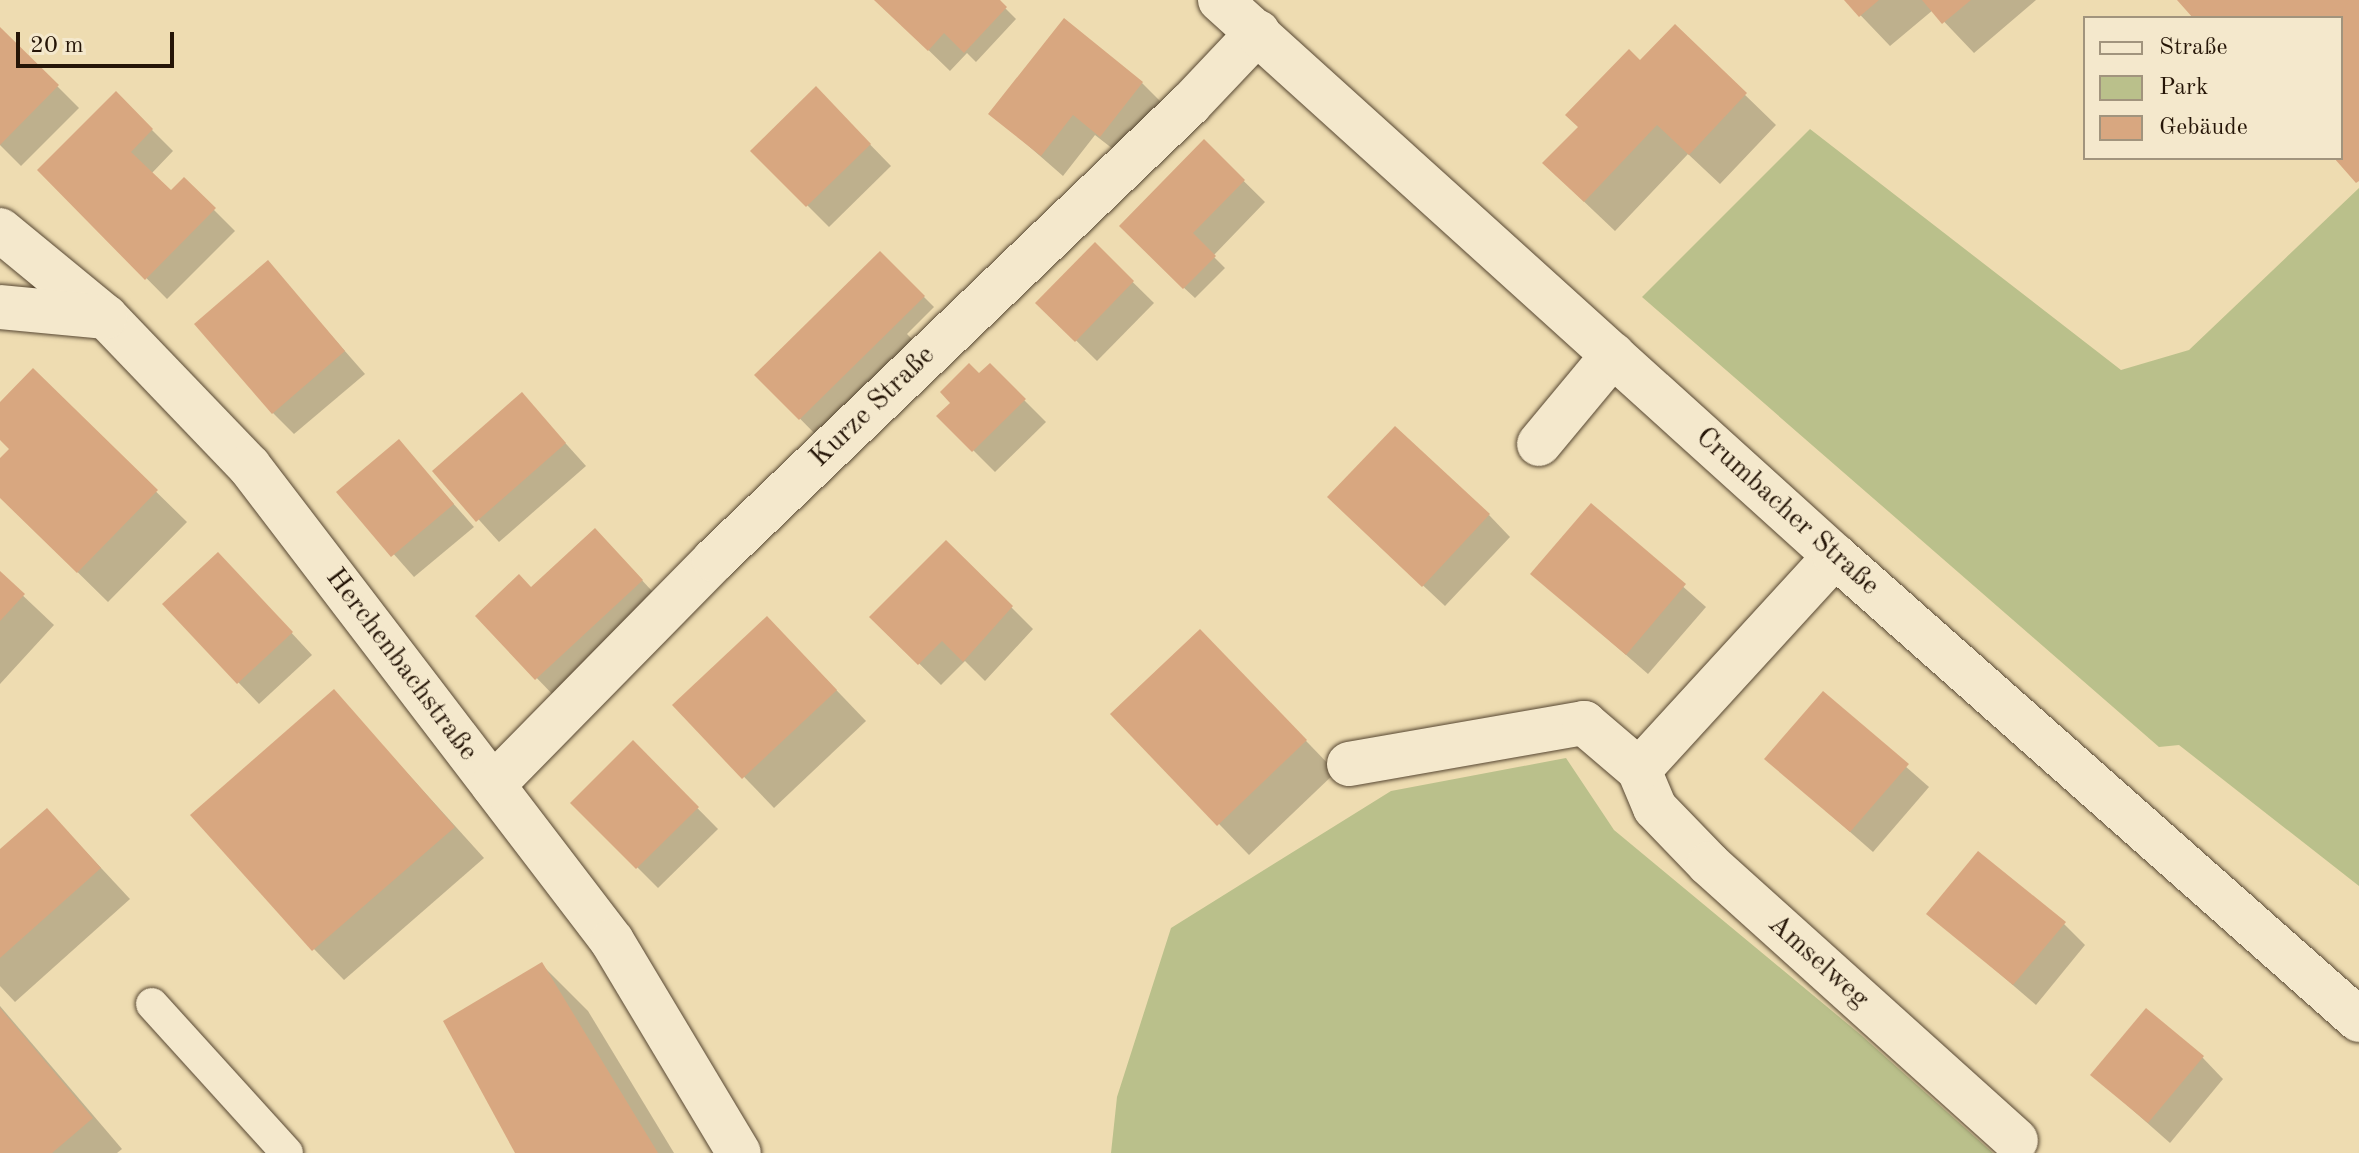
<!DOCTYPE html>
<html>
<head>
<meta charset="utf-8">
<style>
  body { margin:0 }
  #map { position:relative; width:2359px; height:1153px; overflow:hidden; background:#eedcb1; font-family:"Old Standard TT",serif }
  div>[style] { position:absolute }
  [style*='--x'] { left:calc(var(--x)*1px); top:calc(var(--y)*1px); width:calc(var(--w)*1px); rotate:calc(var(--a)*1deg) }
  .green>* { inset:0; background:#bac08b }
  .shadow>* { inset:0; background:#0003 }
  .building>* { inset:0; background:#d8a780 }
  .roads { filter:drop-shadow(0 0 2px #574732) drop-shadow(0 0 2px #574732) }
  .lane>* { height:32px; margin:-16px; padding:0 16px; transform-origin:16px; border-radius:16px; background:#f4e8cc }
  .street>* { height:44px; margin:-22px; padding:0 22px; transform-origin:22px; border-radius:22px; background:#f4e8cc }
  .secondary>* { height:44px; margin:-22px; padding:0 22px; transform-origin:22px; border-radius:22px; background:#f4e8cc }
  span { translate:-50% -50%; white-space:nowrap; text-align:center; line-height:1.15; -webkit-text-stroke:7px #f4e8cc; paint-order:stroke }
  .street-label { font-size:28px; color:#251507 }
  .legend { position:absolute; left:2083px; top:16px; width:260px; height:144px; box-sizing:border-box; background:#f4e8cc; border:2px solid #a1947d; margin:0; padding:10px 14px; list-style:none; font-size:24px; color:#251507 }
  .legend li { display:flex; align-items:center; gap:16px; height:40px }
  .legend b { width:40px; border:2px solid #a1947d }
  .scale { position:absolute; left:16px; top:32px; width:158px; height:36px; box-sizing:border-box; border:4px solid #251507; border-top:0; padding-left:10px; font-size:24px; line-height:28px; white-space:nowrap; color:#251507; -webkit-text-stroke:6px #f4e8cc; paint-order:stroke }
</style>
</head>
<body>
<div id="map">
  <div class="green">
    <div style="clip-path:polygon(1810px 129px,2121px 370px,2189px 350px,2359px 188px,2359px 886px,2179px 745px,2159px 747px,1642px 297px)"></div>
    <div style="clip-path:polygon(1566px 758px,1614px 830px,1861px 1035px,1993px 1153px,1111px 1153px,1117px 1097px,1171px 928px,1391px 791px)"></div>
  </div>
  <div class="shadow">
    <div style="clip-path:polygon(877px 0,997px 0,1016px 19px,976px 62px,967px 53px,950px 71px)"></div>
    <div style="clip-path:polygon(1846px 0,2036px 0,1974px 53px,1933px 10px,1890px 46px)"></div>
    <div style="clip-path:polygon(1675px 27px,1776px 125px,1720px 184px,1688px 154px,1615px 231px,1575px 193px,1640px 62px)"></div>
    <div style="clip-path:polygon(0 29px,79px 108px,21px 166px,0 145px)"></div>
    <div style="clip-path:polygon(1142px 83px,1163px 104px,1122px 156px,1095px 135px,1063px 176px,991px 113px)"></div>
    <div style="clip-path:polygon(816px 89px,891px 166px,829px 227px,753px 151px)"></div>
    <div style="clip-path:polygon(116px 94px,173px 151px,151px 174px,171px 193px,184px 180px,235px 231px,167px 299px,40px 170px)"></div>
    <div style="clip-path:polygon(1204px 142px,1265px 202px,1213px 256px,1225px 268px,1195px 298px,1182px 286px)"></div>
    <div style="clip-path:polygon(1095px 245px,1154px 303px,1097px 361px,1038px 303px)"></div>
    <div style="clip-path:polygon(880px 253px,934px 307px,907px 334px,918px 345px,821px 440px,757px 375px)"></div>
    <div style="clip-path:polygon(268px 263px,365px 374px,294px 434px,273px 413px)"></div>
    <div style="clip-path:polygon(990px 366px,1046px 422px,995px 472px,939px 416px)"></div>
    <div style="clip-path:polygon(33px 371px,187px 522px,108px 602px,0 496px,0 461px,12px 449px,0 437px,0 405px)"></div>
    <div style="clip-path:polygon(522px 395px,586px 466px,499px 542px,435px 471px)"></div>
    <div style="clip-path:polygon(399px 442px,474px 527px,414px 577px,339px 492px)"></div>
    <div style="clip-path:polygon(1592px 506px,1706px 607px,1648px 674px,1533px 574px)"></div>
    <div style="clip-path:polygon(1489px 515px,1510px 537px,1445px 606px,1351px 518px)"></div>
    <div style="clip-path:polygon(946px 542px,1033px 629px,985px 681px,965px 661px,941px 685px,872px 617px)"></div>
    <div style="clip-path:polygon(616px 552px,663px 603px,558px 700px,477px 616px)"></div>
    <div style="clip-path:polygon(0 574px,54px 625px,0 684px)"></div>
    <div style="clip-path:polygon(239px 576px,312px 655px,259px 704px,238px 682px)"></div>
    <div style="clip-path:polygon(797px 649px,866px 721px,774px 808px,675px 705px)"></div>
    <div style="clip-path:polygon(1230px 662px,1336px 772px,1249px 855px,1113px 714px)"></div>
    <div style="clip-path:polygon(334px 692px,484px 858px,344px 980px,314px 949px)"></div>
    <div style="clip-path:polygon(1823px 694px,1929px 787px,1873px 852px,1767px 759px)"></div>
    <div style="clip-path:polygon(633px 743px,718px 829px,658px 888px,573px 803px)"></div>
    <div style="clip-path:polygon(47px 810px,130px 899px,15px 1002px,0 986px,0 852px)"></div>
    <div style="clip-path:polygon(1929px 913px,2064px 924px,2085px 945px,2036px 1005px)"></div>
    <div style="clip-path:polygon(542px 965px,588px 1011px,674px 1153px,517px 1153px)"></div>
    <div style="clip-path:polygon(0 1006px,122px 1149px,117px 1153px,0 1153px)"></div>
    <div style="clip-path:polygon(2202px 1057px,2223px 1079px,2170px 1143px,2093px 1075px)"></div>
  </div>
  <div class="building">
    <div style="clip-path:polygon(874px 0,1000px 0,1007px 7px,964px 53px,944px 33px,928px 51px)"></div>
    <div style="clip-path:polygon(1844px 0,1879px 0,1859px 17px)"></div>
    <div style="clip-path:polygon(1922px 0,1971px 0,1942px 24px)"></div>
    <div style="clip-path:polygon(2177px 0,2359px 0,2359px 181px,2356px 183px,2334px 158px,2341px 158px,2341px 18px,2193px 18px)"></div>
    <div style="clip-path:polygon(1064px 18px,1143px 82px,1100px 137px,1073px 115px,1041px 156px,988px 114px)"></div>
    <div style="clip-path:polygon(1675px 24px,1747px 93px,1689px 155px,1657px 125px,1584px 202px,1542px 163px,1578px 127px,1565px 115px,1629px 49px,1640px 60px)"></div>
    <div style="clip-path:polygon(0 27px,59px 85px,0 145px)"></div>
    <div style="clip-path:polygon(816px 86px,871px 144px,806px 207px,750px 151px)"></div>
    <div style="clip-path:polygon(116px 91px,153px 129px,131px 152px,171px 190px,184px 177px,216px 208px,145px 280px,37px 170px)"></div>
    <div style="clip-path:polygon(1204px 139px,1245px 180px,1193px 233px,1216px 256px,1183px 289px,1119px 226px)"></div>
    <div style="clip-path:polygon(1095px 242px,1134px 281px,1075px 342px,1035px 303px)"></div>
    <div style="clip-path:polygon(880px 251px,925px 296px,799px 420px,754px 375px)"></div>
    <div style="clip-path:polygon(268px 260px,345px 351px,272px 414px,194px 324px)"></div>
    <div style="clip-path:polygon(969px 363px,979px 373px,990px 363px,1026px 399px,972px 452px,936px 416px,950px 403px,940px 392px)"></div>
    <div style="clip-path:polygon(33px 368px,158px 490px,77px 573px,0 498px,0 458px,9px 449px,0 440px,0 402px)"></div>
    <div style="clip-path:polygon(522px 392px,566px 443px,476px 522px,432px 471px)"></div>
    <div style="clip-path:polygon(1395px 426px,1490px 514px,1422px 587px,1327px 497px)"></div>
    <div style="clip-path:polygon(399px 439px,454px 504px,391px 557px,336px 492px)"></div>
    <div style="clip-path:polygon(1591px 503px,1686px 584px,1626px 655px,1530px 574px)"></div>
    <div style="clip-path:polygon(595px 528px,643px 580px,535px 680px,475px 616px,519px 574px,531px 587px)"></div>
    <div style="clip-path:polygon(946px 540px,1013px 606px,963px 662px,942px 641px,918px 665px,869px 617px)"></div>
    <div style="clip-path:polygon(218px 552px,293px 632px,237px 684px,162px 604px)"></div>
    <div style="clip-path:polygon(0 571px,25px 594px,0 621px)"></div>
    <div style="clip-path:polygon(767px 616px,837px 690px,742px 779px,672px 705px)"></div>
    <div style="clip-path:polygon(1200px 629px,1307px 740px,1217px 826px,1110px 714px)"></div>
    <div style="clip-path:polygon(334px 689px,455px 827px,312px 951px,190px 815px)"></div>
    <div style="clip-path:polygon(1823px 691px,1909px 764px,1850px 832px,1764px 759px)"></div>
    <div style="clip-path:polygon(633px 740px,699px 807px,636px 869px,570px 803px)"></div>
    <div style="clip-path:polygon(47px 808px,101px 868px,0 958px,0 849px)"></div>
    <div style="clip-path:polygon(1978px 851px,2066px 922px,2013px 985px,1926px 914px)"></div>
    <div style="clip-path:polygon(542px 962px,658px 1153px,515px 1153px,443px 1021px)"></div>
    <div style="clip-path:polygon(0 1008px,93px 1118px,52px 1153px,0 1153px)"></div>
    <div style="clip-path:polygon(2146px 1008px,2204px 1056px,2148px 1123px,2090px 1075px)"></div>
  </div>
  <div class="roads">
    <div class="lane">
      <div style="--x:152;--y:1004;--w:201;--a:47.8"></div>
    </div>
    <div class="street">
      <div style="--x:0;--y:230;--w:137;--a:39.4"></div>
      <div style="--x:106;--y:317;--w:207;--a:46.2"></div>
      <div style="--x:249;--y:466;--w:598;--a:52.61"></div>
      <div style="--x:612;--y:941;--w:247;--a:59.1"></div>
      <div style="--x:0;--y:307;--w:106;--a:5.4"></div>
      <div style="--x:1539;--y:444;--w:116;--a:-50.3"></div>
      <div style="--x:1835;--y:556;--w:290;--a:132.5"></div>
      <div style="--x:1639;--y:770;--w:41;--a:67.2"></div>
      <div style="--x:1655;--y:808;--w:78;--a:46"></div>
      <div style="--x:1709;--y:864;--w:413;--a:42"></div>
      <div style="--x:1349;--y:764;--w:239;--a:-9.9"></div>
      <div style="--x:1584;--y:723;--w:72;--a:40.5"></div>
      <div style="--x:493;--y:785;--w:315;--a:-45.5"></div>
      <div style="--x:714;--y:560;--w:659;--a:-43.77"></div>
      <div style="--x:1190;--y:104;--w:99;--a:-46.6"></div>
    </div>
    <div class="secondary">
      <div style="--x:1220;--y:0;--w:829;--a:42.12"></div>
      <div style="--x:1835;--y:556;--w:700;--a:41.52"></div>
    </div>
  </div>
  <div class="street-label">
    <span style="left:873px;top:407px;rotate:-44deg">Kurze Straße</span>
    <span style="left:1787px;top:512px;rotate:42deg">Crumbacher Straße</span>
    <span style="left:401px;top:665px;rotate:53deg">Herchenbachstraße</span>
    <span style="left:1818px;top:962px;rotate:42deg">Amselweg</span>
  </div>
  <ul class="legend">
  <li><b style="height:10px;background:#f4e8cc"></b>Straße</li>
  <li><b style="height:22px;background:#bac08b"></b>Park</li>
  <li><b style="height:22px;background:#d8a780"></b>Gebäude</li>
  </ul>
  <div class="scale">20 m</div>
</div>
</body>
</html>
